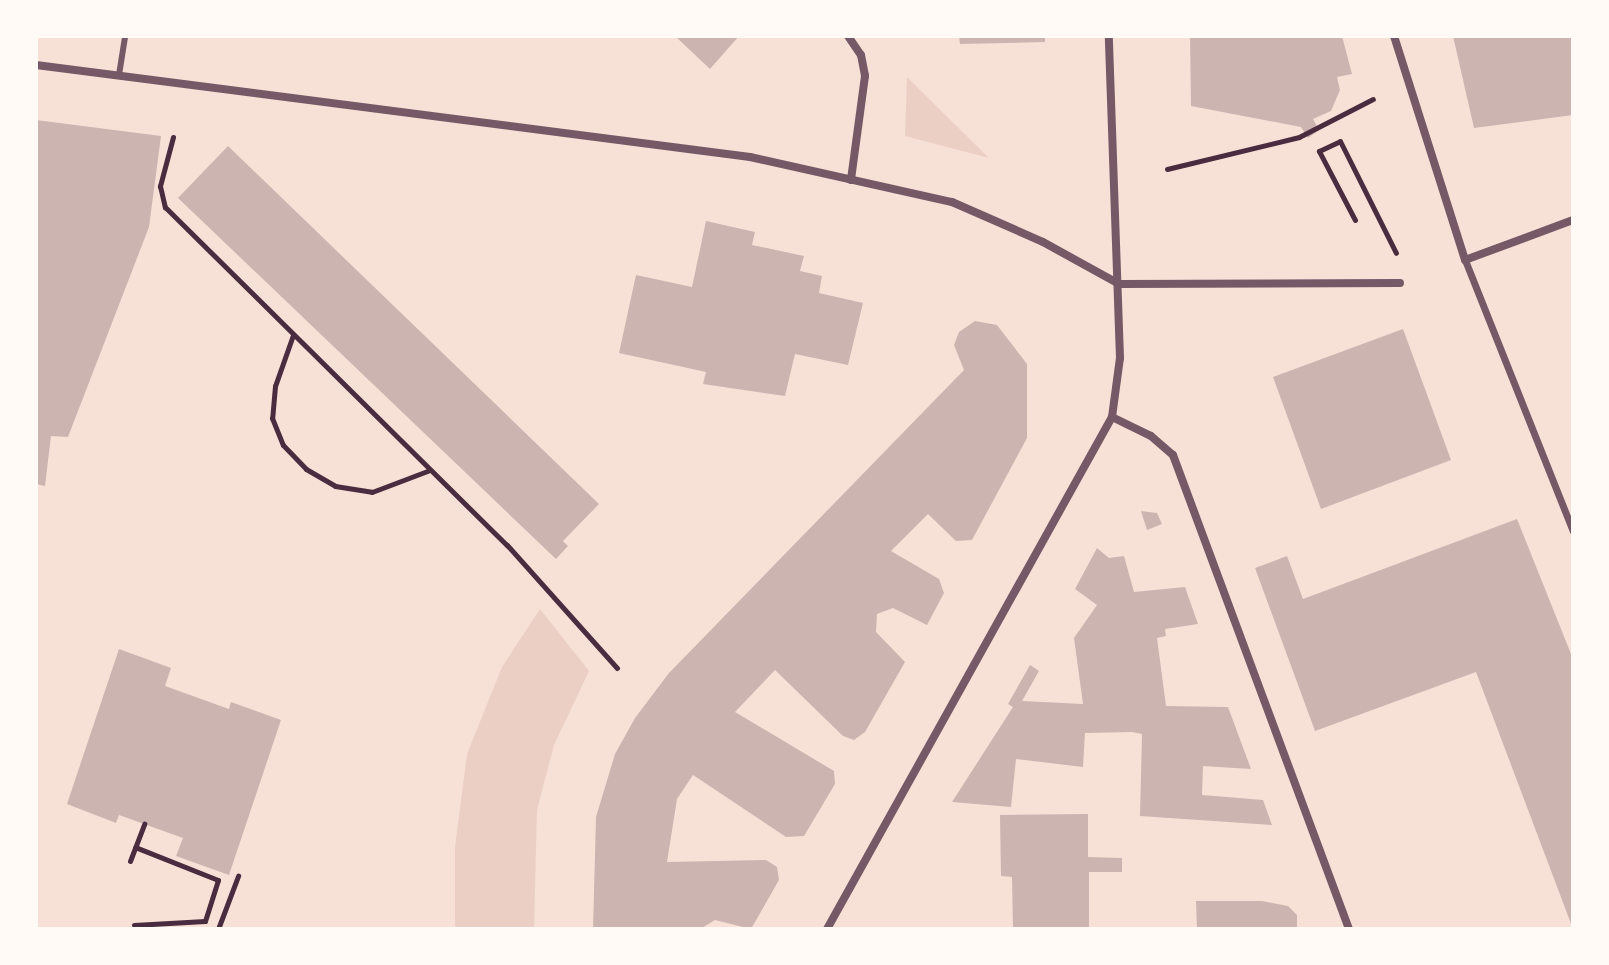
<!DOCTYPE html>
<html>
<head>
<meta charset="utf-8">
<style>
  body { margin:0 }
  #map { position:relative; width:1609px; height:965px; overflow:hidden; background:#f7e1d7; font-family:"Noto Sans",sans-serif }
  div>[style] { position:absolute }
  [style*='--x'] { left:calc(var(--x)*1px); top:calc(var(--y)*1px); width:calc(var(--w)*1px); rotate:calc(var(--a)*1deg) }
  .green>* { inset:0; background:#ebcfc5 }
  .building>* { inset:0; background:#ccb4b1 }
  .path>* { height:5px; margin:-2.5px; padding:0 2.5px; transform-origin:2.5px; border-radius:2.5px; background:#4a2c40 }
  .service>* { height:6px; margin:-3px; padding:0 3px; transform-origin:3px; border-radius:3px; background:#755966 }
  .pedestrian>* { height:7px; margin:-3.5px; padding:0 3.5px; transform-origin:3.5px; border-radius:3.5px; background:#755966 }
  .minor>* { height:8px; margin:-4px; padding:0 4px; transform-origin:4px; border-radius:4px; background:#755966 }
  span { translate:-50% -50%; white-space:nowrap; text-align:center; line-height:1.15; -webkit-text-stroke:6px #fffaf5; paint-order:stroke }
  .frame { position:absolute; inset:0; border:38px solid #fffaf5; pointer-events:none }
</style>
</head>
<body>
<div id="map">
  <div class="green">
    <div style="clip-path:polygon(907px 77px,989px 158px,905px 136px)"></div>
    <div style="clip-path:polygon(540px 609px,589px 671px,554px 745px,537px 810px,534px 929px,455px 929px,455px 847px,467px 754px,502px 667px)"></div>
  </div>
  <div class="building">
    <div style="clip-path:polygon(675px 36px,739px 36px,710px 69px)"></div>
    <div style="clip-path:polygon(959px 36px,1045px 36px,1045px 42px,960px 44px)"></div>
    <div style="clip-path:polygon(1190px 36px,1342px 36px,1352px 74px,1337px 77px,1340px 90px,1331px 111px,1313px 119px,1319px 130px,1308px 138px,1301px 127px,1191px 106px)"></div>
    <div style="clip-path:polygon(1453px 36px,1573px 36px,1573px 115px,1474px 128px)"></div>
    <div style="clip-path:polygon(36px 120px,161px 136px,149px 227px,68px 437px,51px 436px,45px 486px,36px 484px)"></div>
    <div style="clip-path:polygon(228px 146px,599px 504px,563px 541px,568px 546px,556px 559px,178px 198px)"></div>
    <div style="clip-path:polygon(706px 221px,755px 232px,752px 245px,804px 256px,800px 271px,822px 276px,819px 293px,863px 303px,848px 365px,795px 354px,785px 396px,703px 384px,706px 372px,619px 353px,636px 275px,692px 287px)"></div>
    <div style="clip-path:polygon(975px 321px,997px 325px,1027px 364px,1027px 438px,972px 540px,956px 541px,928px 514px,891px 551px,939px 579px,944px 593px,927px 625px,893px 608px,877px 614px,876px 632px,905px 662px,865px 732px,854px 740px,843px 736px,775px 670px,735px 712px,834px 771px,835px 784px,804px 836px,786px 837px,693px 775px,677px 799px,667px 862px,766px 860px,777px 867px,779px 880px,751px 929px,715px 920px,700px 929px,593px 929px,596px 817px,615px 754px,635px 718px,669px 673px,964px 370px,954px 345px,959px 332px)"></div>
    <div style="clip-path:polygon(1403px 329px,1451px 460px,1321px 509px,1273px 377px)"></div>
    <div style="clip-path:polygon(1141px 511px,1157px 513px,1162px 524px,1147px 530px)"></div>
    <div style="clip-path:polygon(1517px 519px,1573px 659px,1573px 929px,1476px 672px,1315px 731px,1255px 568px,1287px 556px,1303px 599px)"></div>
    <div style="clip-path:polygon(1097px 548px,1109px 558px,1124px 556px,1134px 592px,1185px 587px,1198px 624px,1165px 629px,1166px 636px,1157px 638px,1166px 706px,1228px 707px,1251px 769px,1203px 766px,1202px 795px,1263px 800px,1272px 825px,1140px 816px,1142px 734px,1132px 732px,1085px 733px,1083px 767px,1016px 759px,1011px 807px,952px 802px,1013px 707px,1008px 704px,1030px 665px,1039px 671px,1022px 701px,1083px 704px,1074px 638px,1097px 605px,1075px 589px)"></div>
    <div style="clip-path:polygon(119px 649px,171px 668px,165px 686px,229px 709px,231px 702px,281px 720px,229px 875px,176px 856px,183px 838px,119px 815px,116px 823px,67px 804px)"></div>
    <div style="clip-path:polygon(1088px 814px,1088px 857px,1122px 858px,1122px 872px,1089px 872px,1089px 929px,1013px 929px,1012px 877px,1001px 876px,1000px 815px)"></div>
    <div style="clip-path:polygon(1196px 901px,1262px 901px,1288px 906px,1297px 915px,1297px 929px,1197px 929px)"></div>
  </div>
  <div class="path">
    <div style="--x:173;--y:137;--w:51;--a:104.9"></div>
    <div style="--x:160;--y:186;--w:22;--a:77"></div>
    <div style="--x:165;--y:207;--w:481;--a:44.7"></div>
    <div style="--x:507;--y:545;--w:165;--a:48.2"></div>
    <div style="--x:1167;--y:169;--w:136;--a:-13.6"></div>
    <div style="--x:1299;--y:137;--w:83;--a:-27.2"></div>
    <div style="--x:1355;--y:220;--w:78;--a:-117.6"></div>
    <div style="--x:1319;--y:151;--w:23;--a:-25"></div>
    <div style="--x:1340;--y:141;--w:125;--a:63.4"></div>
    <div style="--x:293;--y:335;--w:54;--a:109.4"></div>
    <div style="--x:275;--y:386;--w:32;--a:95"></div>
    <div style="--x:272;--y:418;--w:29;--a:68"></div>
    <div style="--x:283;--y:445;--w:33;--a:46"></div>
    <div style="--x:306;--y:469;--w:34;--a:30"></div>
    <div style="--x:335;--y:486;--w:37;--a:9"></div>
    <div style="--x:372;--y:492;--w:62;--a:-20.8"></div>
    <div style="--x:130;--y:861;--w:40;--a:-69"></div>
    <div style="--x:134;--y:925;--w:71;--a:-3.2"></div>
    <div style="--x:205;--y:921;--w:43;--a:-72.4"></div>
    <div style="--x:218;--y:880;--w:89;--a:-158.3"></div>
    <div style="--x:218;--y:929;--w:57;--a:-69.3"></div>
  </div>
  <div class="service">
    <div style="--x:119;--y:75;--w:39;--a:-81"></div>
  </div>
  <div class="pedestrian">
    <div style="--x:1465;--y:260;--w:292;--a:68.3"></div>
  </div>
  <div class="minor">
    <div style="--x:848;--y:36;--w:23;--a:56"></div>
    <div style="--x:861;--y:55;--w:21;--a:79"></div>
    <div style="--x:865;--y:76;--w:105;--a:97.7"></div>
    <div style="--x:1394;--y:36;--w:235;--a:72.4"></div>
    <div style="--x:1465;--y:260;--w:115;--a:-20.3"></div>
    <div style="--x:36;--y:65;--w:720;--a:7.34"></div>
    <div style="--x:750;--y:157;--w:207;--a:12.6"></div>
    <div style="--x:952;--y:202;--w:99;--a:23.7"></div>
    <div style="--x:1043;--y:242;--w:87;--a:28.9"></div>
    <div style="--x:1119;--y:284;--w:281;--a:-0.2"></div>
    <div style="--x:1112;--y:417;--w:43;--a:26"></div>
    <div style="--x:1151;--y:436;--w:29;--a:41"></div>
    <div style="--x:1173;--y:455;--w:506;--a:69.63"></div>
    <div style="--x:827;--y:929;--w:586;--a:-60.9"></div>
    <div style="--x:1112;--y:417;--w:60;--a:-82.3"></div>
    <div style="--x:1120;--y:358;--w:322;--a:-92"></div>
  </div>
  <div class="frame"></div>
</div>
</body>
</html>
